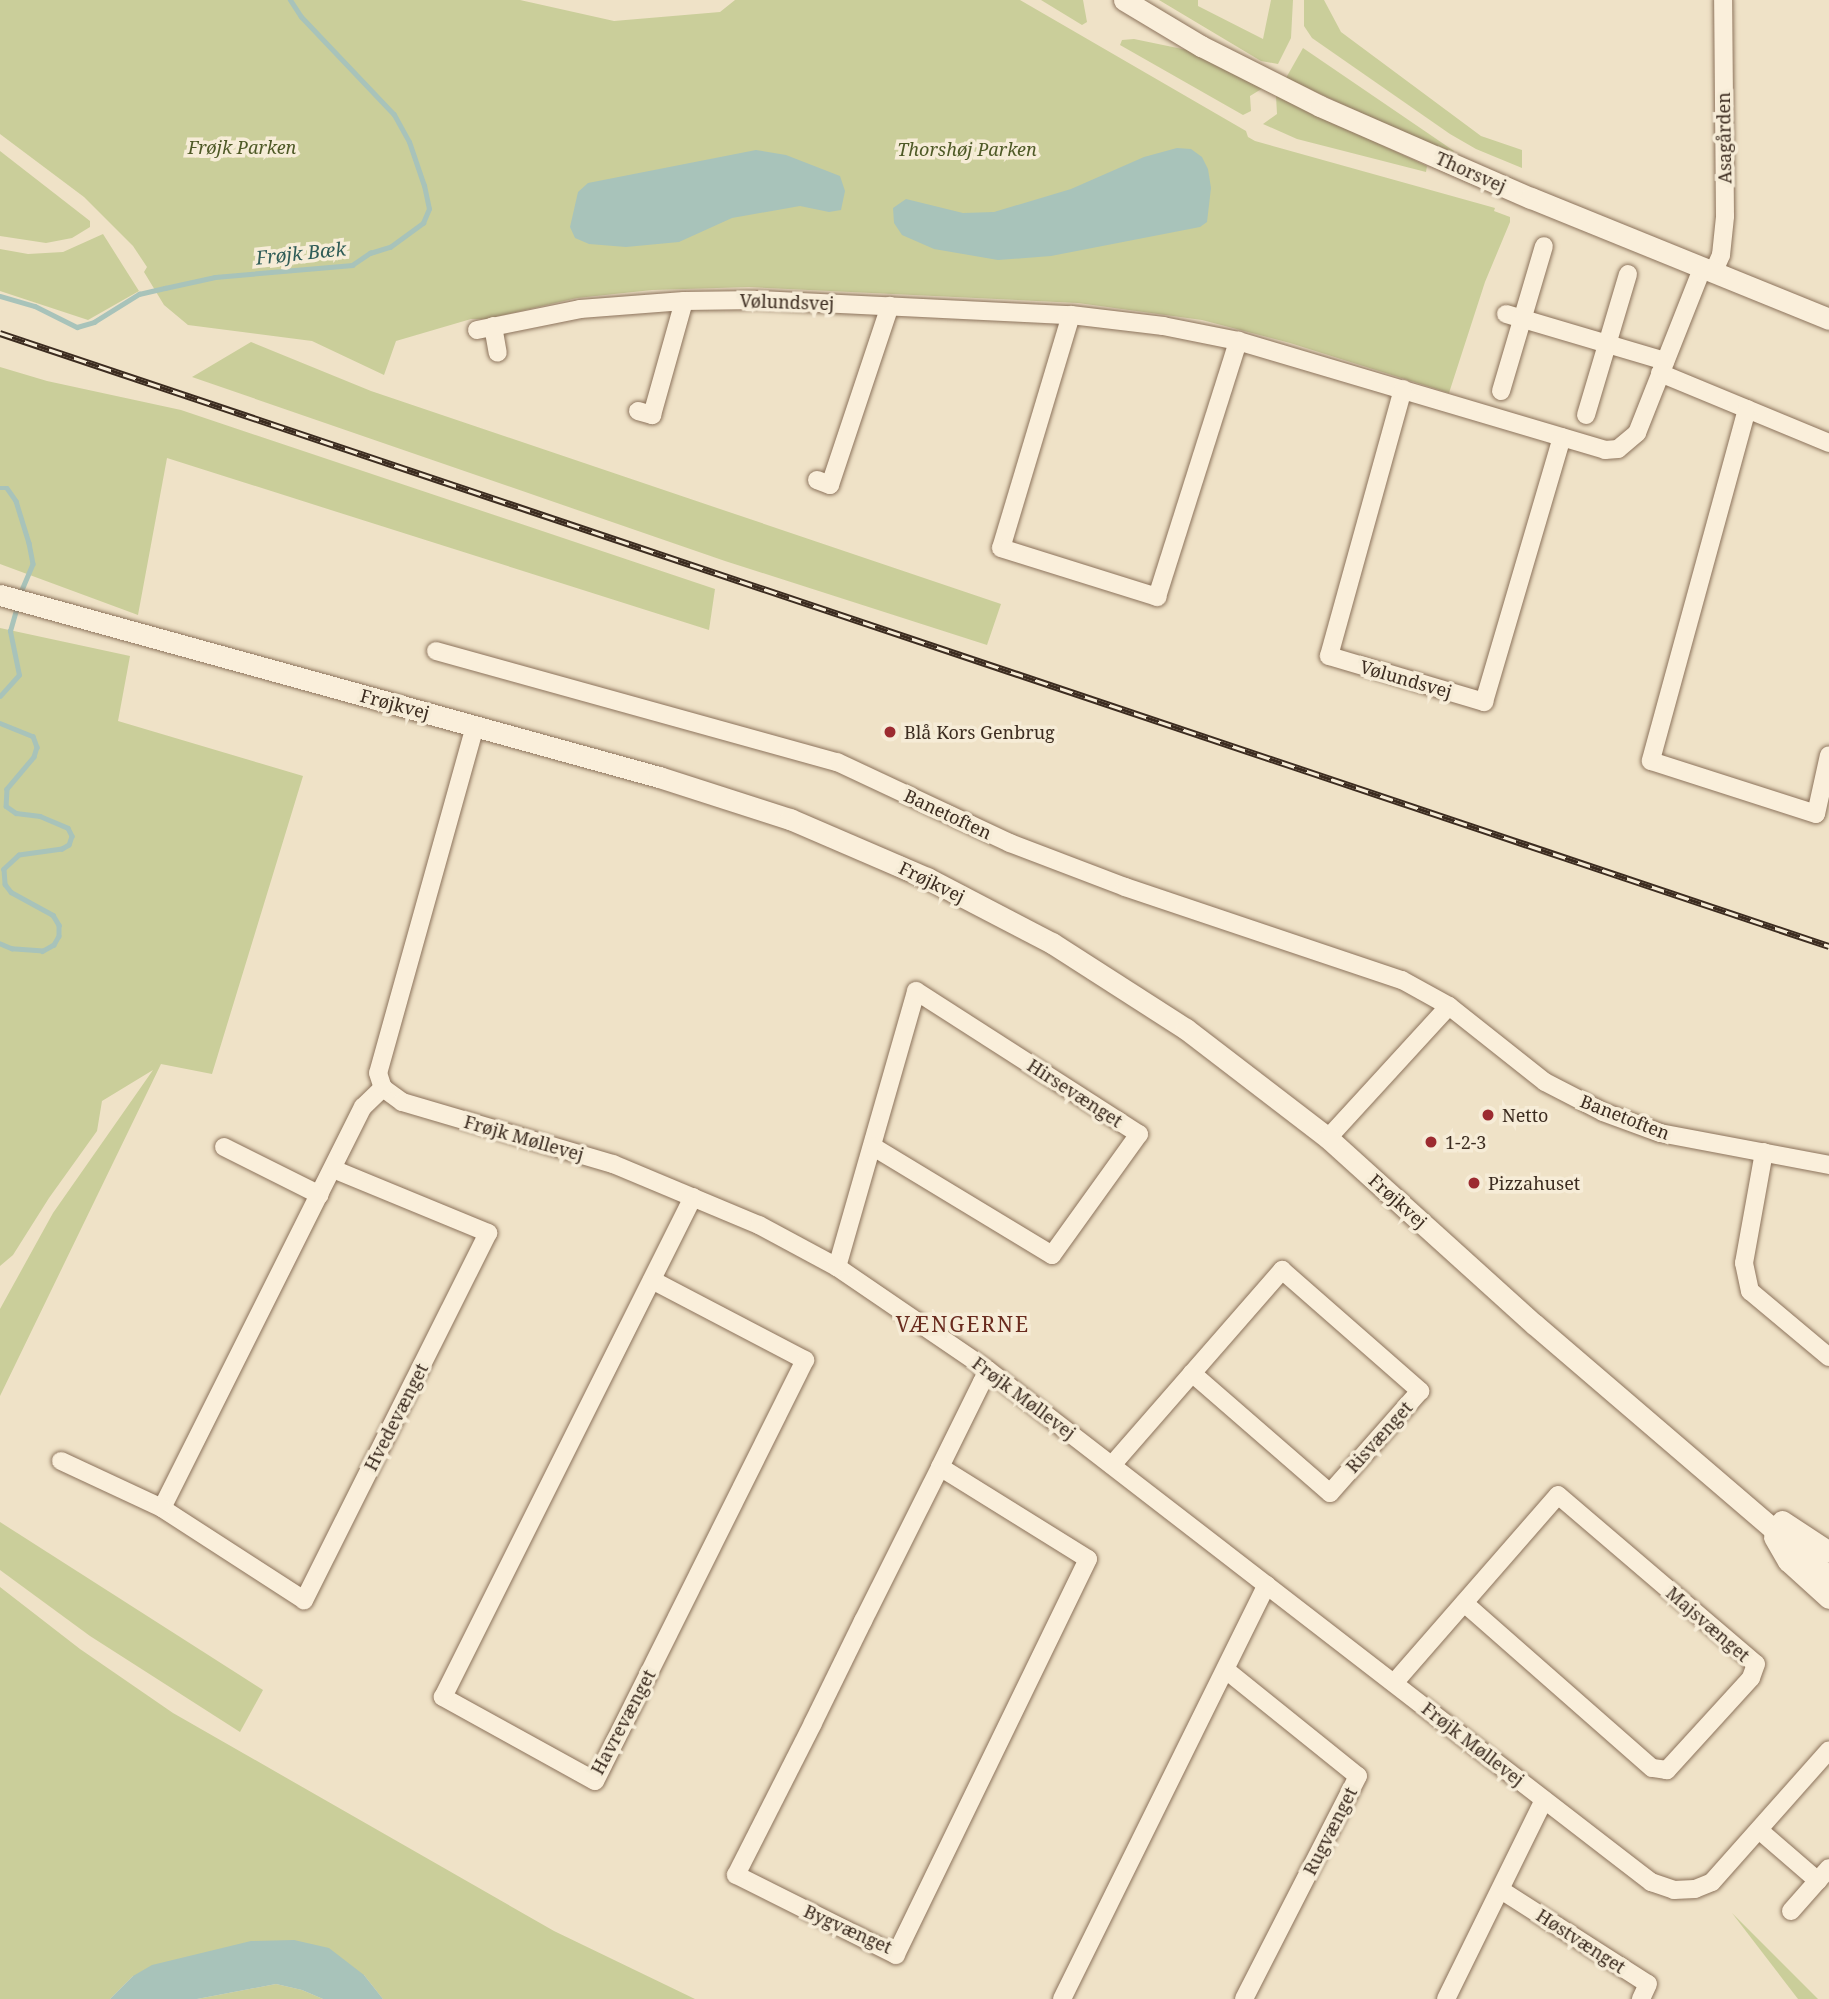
<!DOCTYPE html>
<html>
<head>
<meta charset="utf-8">
<style>
  body { margin:0 }
  #map { position:relative; width:1829px; height:1999px; overflow:hidden; background:#efe2c7; font-family:"Noto Serif",serif }
  div>[style] { position:absolute }
  [style*='--x'] { left:calc(var(--x)*1px); top:calc(var(--y)*1px); width:calc(var(--w)*1px); rotate:calc(var(--a)*1deg) }
  .green>* { inset:0; background:#cace9a }
  .water>* { inset:0; background:#a8c3ba }
  .stream>* { height:4.5px; margin:-2.25px; padding:0 2.25px; transform-origin:2.25px; border-radius:2.25px; background:#a8c3ba }
  .roads { filter:drop-shadow(0 0 2px #8c735c) drop-shadow(0 0 2px #8c735c) }
  .minor>* { height:18px; margin:-9px; padding:0 9px; transform-origin:9px; border-radius:9px; background:#faefdb }
  .tertiary>* { height:21px; margin:-10.5px; padding:0 10.5px; transform-origin:10.5px; border-radius:10.5px; background:#faefdb }
  .rail>* { height:7px; margin-top:-3.5px; transform-origin:0; background:repeating-linear-gradient(90deg,#f6ecd7 0 13px,#3c2c20 0 26px); box-sizing:border-box; border-block:2px solid #3c2c20 }
  .dots>* { width:19px; height:19px; translate:-50% -50%; box-sizing:border-box; border:4px solid #f6ecd7; border-radius:50% }
  span { translate:-50% -50%; white-space:nowrap; text-align:center; line-height:1.15; -webkit-text-stroke:7px #f6ecd7; paint-order:stroke }
  .street-label { font-size:18px; color:#3c2c20 }
  .park-label { font-size:18px; color:#4e5926; font-style:italic }
  .poi-label { font-size:18px; color:#3c2c20 }
  .left { translate:0 -50%; text-align:left }
  .water-label { font-size:19px; color:#2f5c57; font-style:italic }
  .quarter-label { font-size:21px; color:#692b1e; letter-spacing:2px }
</style>
</head>
<body>
<div id="map">
  <div class="green">
    <div style="clip-path:polygon(0 0,520px 0,614px 21px,720px 12px,735px 0,1020px 0,1246px 131px,1248px 137px,1255px 141px,1495px 208px,1494px 211px,1510px 217px,1510px 222px,1485px 282px,1449px 393px,1290px 343px,1202px 320px,1078px 303px,749px 287px,652px 290px,577px 298px,486px 319px,471px 319px,396px 341px,384px 375px,312px 341px,188px 325px,164px 305px,144px 272px,147px 267px,133px 246px,84px 197px,0 134px)"></div>
    <div style="clip-path:polygon(1041px 0,1083px 0,1087px 22px,1082px 25px)"></div>
    <div style="clip-path:polygon(1159px 0,1198px 0,1198px 6px,1263px 39px,1271px 0,1293px 0,1291px 38px,1278px 64px,1261px 61px)"></div>
    <div style="clip-path:polygon(1304px 0,1324px 0,1341px 32px,1481px 136px,1522px 150px,1522px 168px,1476px 149px,1450px 134px,1312px 38px,1304px 26px)"></div>
    <div style="clip-path:polygon(1134px 39px,1192px 51px,1263px 88px,1250px 96px,1251px 111px,1243px 115px,1120px 45px,1122px 40px)"></div>
    <div style="clip-path:polygon(1303px 48px,1454px 151px,1451px 155px,1286px 78px)"></div>
    <div style="clip-path:polygon(1276px 96px,1427px 166px,1426px 172px,1297px 139px,1263px 124px,1277px 114px)"></div>
    <div style="clip-path:polygon(0 151px,90px 221px,90px 227px,72px 238px,46px 243px,0 236px)"></div>
    <div style="clip-path:polygon(103px 234px,139px 291px,88px 320px,0 291px,0 249px,28px 254px,63px 252px)"></div>
    <div style="clip-path:polygon(251px 342px,371px 391px,1001px 604px,987px 645px,725px 561px,192px 377px)"></div>
    <div style="clip-path:polygon(0 367px,47px 381px,181px 410px,715px 589px,709px 630px,167px 458px,138px 615px,0 564px)"></div>
    <div style="clip-path:polygon(0 628px,130px 656px,118px 721px,303px 776px,212px 1074px,161px 1064px,0 1396px,0 1309px,53px 1213px,153px 1070px,102px 1101px,97px 1131px,49px 1198px,13px 1255px,0 1266px)"></div>
    <div style="clip-path:polygon(0 1522px,263px 1690px,240px 1732px,90px 1636px,0 1570px)"></div>
    <div style="clip-path:polygon(0 1587px,80px 1649px,173px 1713px,554px 1931px,695px 1999px,383px 1999px,364px 1975px,133px 1976px,110px 1999px,0 1999px)"></div>
    <div style="clip-path:polygon(1732px 1913px,1818px 1999px,1798px 1999px)"></div>
    <div style="clip-path:polygon(276px 1984px,302px 1990px,323px 1999px,197px 1999px)"></div>
  </div>
  <div class="water">
    <div style="clip-path:polygon(1177px 148px,1191px 149px,1202px 157px,1208px 169px,1211px 188px,1207px 222px,1200px 227px,1051px 256px,998px 260px,934px 249px,902px 235px,894px 223px,893px 208px,906px 199px,963px 213px,994px 212px,1071px 189px,1144px 157px)"></div>
    <div style="clip-path:polygon(756px 150px,786px 155px,840px 176px,845px 191px,841px 210px,829px 212px,800px 206px,732px 218px,679px 242px,626px 247px,589px 244px,575px 238px,570px 227px,578px 192px,588px 183px)"></div>
    <div style="clip-path:polygon(294px 1940px,329px 1948px,364px 1975px,383px 1999px,323px 1999px,302px 1990px,276px 1984px,197px 1999px,110px 1999px,133px 1976px,152px 1965px,251px 1941px)"></div>
  </div>
  <div class="stream">
    <div style="--x:0;--y:296;--w:36;--a:16"></div>
    <div style="--x:35;--y:306;--w:47;--a:26.6"></div>
    <div style="--x:77;--y:327;--w:18;--a:-16"></div>
    <div style="--x:94;--y:322;--w:53;--a:-31.9"></div>
    <div style="--x:139;--y:294;--w:27;--a:-13"></div>
    <div style="--x:165;--y:288;--w:51;--a:-12.4"></div>
    <div style="--x:215;--y:277;--w:138;--a:-5"></div>
    <div style="--x:352;--y:265;--w:22;--a:-34"></div>
    <div style="--x:370;--y:253;--w:21;--a:-17"></div>
    <div style="--x:390;--y:247;--w:41;--a:-36"></div>
    <div style="--x:423;--y:223;--w:15;--a:-67"></div>
    <div style="--x:429;--y:209;--w:24;--a:-102"></div>
    <div style="--x:424;--y:186;--w:46;--a:-108.8"></div>
    <div style="--x:409;--y:142;--w:31;--a:-119"></div>
    <div style="--x:394;--y:115;--w:135;--a:-133.5"></div>
    <div style="--x:301;--y:17;--w:20;--a:-123"></div>
    <div style="--x:0;--y:488;--w:7;--a:0"></div>
    <div style="--x:7;--y:488;--w:16;--a:55"></div>
    <div style="--x:16;--y:501;--w:44;--a:72.8"></div>
    <div style="--x:29;--y:543;--w:21;--a:79"></div>
    <div style="--x:33;--y:564;--w:34;--a:113"></div>
    <div style="--x:0;--y:696;--w:28;--a:-48"></div>
    <div style="--x:19;--y:675;--w:45;--a:-101.6"></div>
    <div style="--x:10;--y:631;--w:25;--a:-74"></div>
    <div style="--x:0;--y:723;--w:35;--a:22"></div>
    <div style="--x:33;--y:736;--w:12;--a:70"></div>
    <div style="--x:37;--y:747;--w:10;--a:107"></div>
    <div style="--x:34;--y:757;--w:42;--a:130.2"></div>
    <div style="--x:7;--y:789;--w:17;--a:93"></div>
    <div style="--x:6;--y:806;--w:12;--a:35"></div>
    <div style="--x:16;--y:813;--w:24;--a:7"></div>
    <div style="--x:40;--y:816;--w:30;--a:23"></div>
    <div style="--x:68;--y:828;--w:9;--a:63"></div>
    <div style="--x:72;--y:836;--w:9;--a:108"></div>
    <div style="--x:69;--y:845;--w:8;--a:150"></div>
    <div style="--x:62;--y:849;--w:43;--a:172.1"></div>
    <div style="--x:19;--y:855;--w:21;--a:137"></div>
    <div style="--x:4;--y:869;--w:15;--a:86"></div>
    <div style="--x:5;--y:884;--w:10;--a:53"></div>
    <div style="--x:11;--y:892;--w:48;--a:28.7"></div>
    <div style="--x:53;--y:915;--w:12;--a:59"></div>
    <div style="--x:59;--y:925;--w:11;--a:90"></div>
    <div style="--x:59;--y:936;--w:10;--a:119"></div>
    <div style="--x:54;--y:945;--w:13;--a:151"></div>
    <div style="--x:43;--y:951;--w:31;--a:-176"></div>
    <div style="--x:12;--y:949;--w:13;--a:-157"></div>
  </div>
  <div class="roads">
    <div class="minor">
      <div style="--x:1713;--y:273;--w:20;--a:-66"></div>
      <div style="--x:1721;--y:255;--w:39;--a:-84"></div>
      <div style="--x:1725;--y:216;--w:216;--a:-90.5"></div>
      <div style="--x:1506;--y:314;--w:166;--a:16.5"></div>
      <div style="--x:1071;--y:315;--w:243;--a:106.7"></div>
      <div style="--x:1001;--y:548;--w:164;--a:17.4"></div>
      <div style="--x:1157;--y:597;--w:269;--a:-72.4"></div>
      <div style="--x:493;--y:326;--w:27;--a:80"></div>
      <div style="--x:477;--y:330;--w:105;--a:-11.5"></div>
      <div style="--x:580;--y:309;--w:104;--a:-4.4"></div>
      <div style="--x:684;--y:301;--w:75;--a:-0.8"></div>
      <div style="--x:759;--y:300;--w:312;--a:2.8"></div>
      <div style="--x:1071;--y:315;--w:93;--a:6.8"></div>
      <div style="--x:1163;--y:326;--w:76;--a:11.3"></div>
      <div style="--x:1238;--y:341;--w:383;--a:16.5"></div>
      <div style="--x:1605;--y:450;--w:13;--a:-4"></div>
      <div style="--x:1618;--y:449;--w:25;--a:-40"></div>
      <div style="--x:1637;--y:433;--w:176;--a:-68.4"></div>
      <div style="--x:1660;--y:373;--w:183;--a:22.5"></div>
      <div style="--x:1403;--y:389;--w:277;--a:105.5"></div>
      <div style="--x:1329;--y:656;--w:162;--a:16.5"></div>
      <div style="--x:1484;--y:702;--w:276;--a:-73.6"></div>
      <div style="--x:1501;--y:391;--w:151;--a:-73.5"></div>
      <div style="--x:1747;--y:409;--w:365;--a:105.3"></div>
      <div style="--x:1651;--y:761;--w:173;--a:17.8"></div>
      <div style="--x:1816;--y:814;--w:60;--a:-77.6"></div>
      <div style="--x:638;--y:411;--w:15;--a:16"></div>
      <div style="--x:652;--y:415;--w:118;--a:-74.3"></div>
      <div style="--x:1586;--y:415;--w:147;--a:-73.4"></div>
      <div style="--x:817;--y:480;--w:14;--a:21"></div>
      <div style="--x:830;--y:485;--w:189;--a:-71.5"></div>
      <div style="--x:436;--y:651;--w:416;--a:15.5"></div>
      <div style="--x:837;--y:762;--w:191;--a:25.1"></div>
      <div style="--x:1010;--y:843;--w:123;--a:20.9"></div>
      <div style="--x:1125;--y:887;--w:292;--a:18.6"></div>
      <div style="--x:1402;--y:980;--w:54;--a:29"></div>
      <div style="--x:1449;--y:1006;--w:122;--a:38.4"></div>
      <div style="--x:1545;--y:1082;--w:65;--a:27.3"></div>
      <div style="--x:1603;--y:1112;--w:61;--a:20.2"></div>
      <div style="--x:1660;--y:1133;--w:172;--a:10.7"></div>
      <div style="--x:475;--y:726;--w:360;--a:105.6"></div>
      <div style="--x:378;--y:1073;--w:16;--a:72"></div>
      <div style="--x:383;--y:1088;--w:24;--a:36"></div>
      <div style="--x:402;--y:1102;--w:220;--a:16.4"></div>
      <div style="--x:613;--y:1164;--w:158;--a:22.7"></div>
      <div style="--x:759;--y:1225;--w:89;--a:28.3"></div>
      <div style="--x:837;--y:1267;--w:183;--a:34.3"></div>
      <div style="--x:988;--y:1370;--w:838;--a:37.68"></div>
      <div style="--x:1651;--y:1882;--w:24;--a:19"></div>
      <div style="--x:1674;--y:1890;--w:21;--a:-3"></div>
      <div style="--x:1695;--y:1889;--w:18;--a:-22"></div>
      <div style="--x:1712;--y:1882;--w:176;--a:-48.4"></div>
      <div style="--x:1328;--y:1138;--w:179;--a:-47.5"></div>
      <div style="--x:224;--y:1147;--w:107;--a:26.6"></div>
      <div style="--x:1764;--y:1152;--w:113;--a:100.2"></div>
      <div style="--x:1744;--y:1263;--w:29;--a:78"></div>
      <div style="--x:1750;--y:1291;--w:103;--a:39.9"></div>
      <div style="--x:333;--y:1169;--w:168;--a:22.4"></div>
      <div style="--x:488;--y:1233;--w:411;--a:116.6"></div>
      <div style="--x:304;--y:1600;--w:169;--a:-147.1"></div>
      <div style="--x:162;--y:1508;--w:449;--a:-63.4"></div>
      <div style="--x:363;--y:1107;--w:28;--a:-44"></div>
      <div style="--x:837;--y:1267;--w:287;--a:-74"></div>
      <div style="--x:916;--y:991;--w:265;--a:32.7"></div>
      <div style="--x:1139;--y:1134;--w:149;--a:125.7"></div>
      <div style="--x:1052;--y:1255;--w:210;--a:-148.8"></div>
      <div style="--x:652;--y:1280;--w:173;--a:27.6"></div>
      <div style="--x:805;--y:1360;--w:470;--a:116.5"></div>
      <div style="--x:595;--y:1781;--w:174;--a:-151.1"></div>
      <div style="--x:443;--y:1697;--w:559;--a:-63.43"></div>
      <div style="--x:61;--y:1461;--w:111;--a:25"></div>
      <div style="--x:1112;--y:1465;--w:259;--a:-48.9"></div>
      <div style="--x:1282;--y:1270;--w:184;--a:41.2"></div>
      <div style="--x:1420;--y:1391;--w:136;--a:131.4"></div>
      <div style="--x:1330;--y:1493;--w:183;--a:-139"></div>
      <div style="--x:940;--y:1467;--w:174;--a:31.9"></div>
      <div style="--x:1088;--y:1559;--w:440;--a:115.9"></div>
      <div style="--x:896;--y:1955;--w:179;--a:-153.4"></div>
      <div style="--x:736;--y:1875;--w:170;--a:-63.1"></div>
      <div style="--x:813;--y:1723;--w:114;--a:-63.9"></div>
      <div style="--x:863;--y:1621;--w:172;--a:-63.4"></div>
      <div style="--x:940;--y:1467;--w:95;--a:-63.7"></div>
      <div style="--x:982;--y:1382;--w:13;--a:-63"></div>
      <div style="--x:1226;--y:1670;--w:169;--a:38.8"></div>
      <div style="--x:1358;--y:1776;--w:250;--a:117.1"></div>
      <div style="--x:1394;--y:1683;--w:249;--a:-48.9"></div>
      <div style="--x:1558;--y:1495;--w:260;--a:40.5"></div>
      <div style="--x:1756;--y:1664;--w:15;--a:110"></div>
      <div style="--x:1751;--y:1678;--w:125;--a:132.4"></div>
      <div style="--x:1667;--y:1770;--w:15;--a:-172"></div>
      <div style="--x:1652;--y:1768;--w:250;--a:-138.7"></div>
      <div style="--x:1759;--y:1830;--w:78;--a:40.8"></div>
      <div style="--x:1501;--y:1890;--w:174;--a:32.6"></div>
      <div style="--x:1648;--y:1984;--w:17;--a:115"></div>
      <div style="--x:1791;--y:1911;--w:57;--a:-48.5"></div>
      <div style="--x:1062;--y:1999;--w:462;--a:-63.7"></div>
      <div style="--x:1446;--y:1999;--w:222;--a:-63.8"></div>
    </div>
    <div class="tertiary">
      <div style="--x:1124;--y:0;--w:90;--a:30.9"></div>
      <div style="--x:1201;--y:46;--w:133;--a:26.8"></div>
      <div style="--x:1320;--y:106;--w:230;--a:23.6"></div>
      <div style="--x:1531;--y:198;--w:322;--a:22.1"></div>
      <div style="--x:0;--y:595;--w:684;--a:15.44"></div>
      <div style="--x:659;--y:777;--w:138;--a:17.8"></div>
      <div style="--x:790;--y:819;--w:149;--a:23.3"></div>
      <div style="--x:927;--y:878;--w:141;--a:27.5"></div>
      <div style="--x:1052;--y:943;--w:159;--a:32.7"></div>
      <div style="--x:1186;--y:1029;--w:179;--a:37.5"></div>
      <div style="--x:1328;--y:1138;--w:278;--a:42.1"></div>
      <div style="--x:1534;--y:1324;--w:389;--a:40.6"></div>
      <div style="--x:1782;--y:1521;--w:56;--a:33.4"></div>
      <div style="--x:1774;--y:1537;--w:28;--a:60"></div>
      <div style="--x:1788;--y:1561;--w:55;--a:42.1"></div>
    </div>
  </div>
  <div class="rail">
    <div style="--x:0;--y:333;--w:1929;--a:18.53"></div>
  </div>
  <div class="dots">
    <div style="left:890px;top:732px;background:#9c2b30"></div>
    <div style="left:1488px;top:1115px;background:#9c2b30"></div>
    <div style="left:1431px;top:1142px;background:#9c2b30"></div>
    <div style="left:1474px;top:1183px;background:#9c2b30"></div>
  </div>
  <div class="street-label">
    <span style="left:1724px;top:138px;rotate:-91deg">Asagården</span>
    <span style="left:1471px;top:172px;rotate:24deg">Thorsvej</span>
    <span style="left:787px;top:302px;rotate:2deg">Vølundsvej</span>
    <span style="left:1406px;top:679px;rotate:16deg">Vølundsvej</span>
    <span style="left:395px;top:704px;rotate:15deg">Frøjkvej</span>
    <span style="left:948px;top:814px;rotate:25deg">Banetoften</span>
    <span style="left:932px;top:882px;rotate:26deg">Frøjkvej</span>
    <span style="left:1075px;top:1093px;rotate:33deg">Hirsevænget</span>
    <span style="left:1625px;top:1117px;rotate:21deg">Banetoften</span>
    <span style="left:524px;top:1138px;rotate:16deg">Frøjk Møllevej</span>
    <span style="left:1398px;top:1201px;rotate:42deg">Frøjkvej</span>
    <span style="left:1024px;top:1398px;rotate:37deg">Frøjk Møllevej</span>
    <span style="left:396px;top:1417px;rotate:-63deg">Hvedevænget</span>
    <span style="left:1379px;top:1437px;rotate:-48deg">Risvænget</span>
    <span style="left:1708px;top:1624px;rotate:41deg">Majsvænget</span>
    <span style="left:623px;top:1722px;rotate:-62deg">Havrevænget</span>
    <span style="left:1473px;top:1744px;rotate:38deg">Frøjk Møllevej</span>
    <span style="left:1330px;top:1831px;rotate:-63deg">Rugvænget</span>
    <span style="left:848px;top:1929px;rotate:24deg">Bygvænget</span>
    <span style="left:1581px;top:1941px;rotate:33deg">Høstvænget</span>
  </div>
  <div class="park-label">
    <span style="left:242px;top:147px">Frøjk Parken</span>
    <span style="left:967px;top:149px">Thorshøj Parken</span>
  </div>
  <div class="poi-label">
    <span class="left" style="left:904px;top:732px">Blå Kors Genbrug</span>
    <span class="left" style="left:1502px;top:1115px">Netto</span>
    <span class="left" style="left:1445px;top:1142px">1-2-3</span>
    <span class="left" style="left:1488px;top:1183px">Pizzahuset</span>
  </div>
  <div class="water-label">
    <span style="left:301px;top:254px;rotate:-6deg">Frøjk Bæk</span>
  </div>
  <div class="quarter-label">
    <span style="left:963px;top:1324px">VÆNGERNE</span>
  </div>
</div>
</body>
</html>
